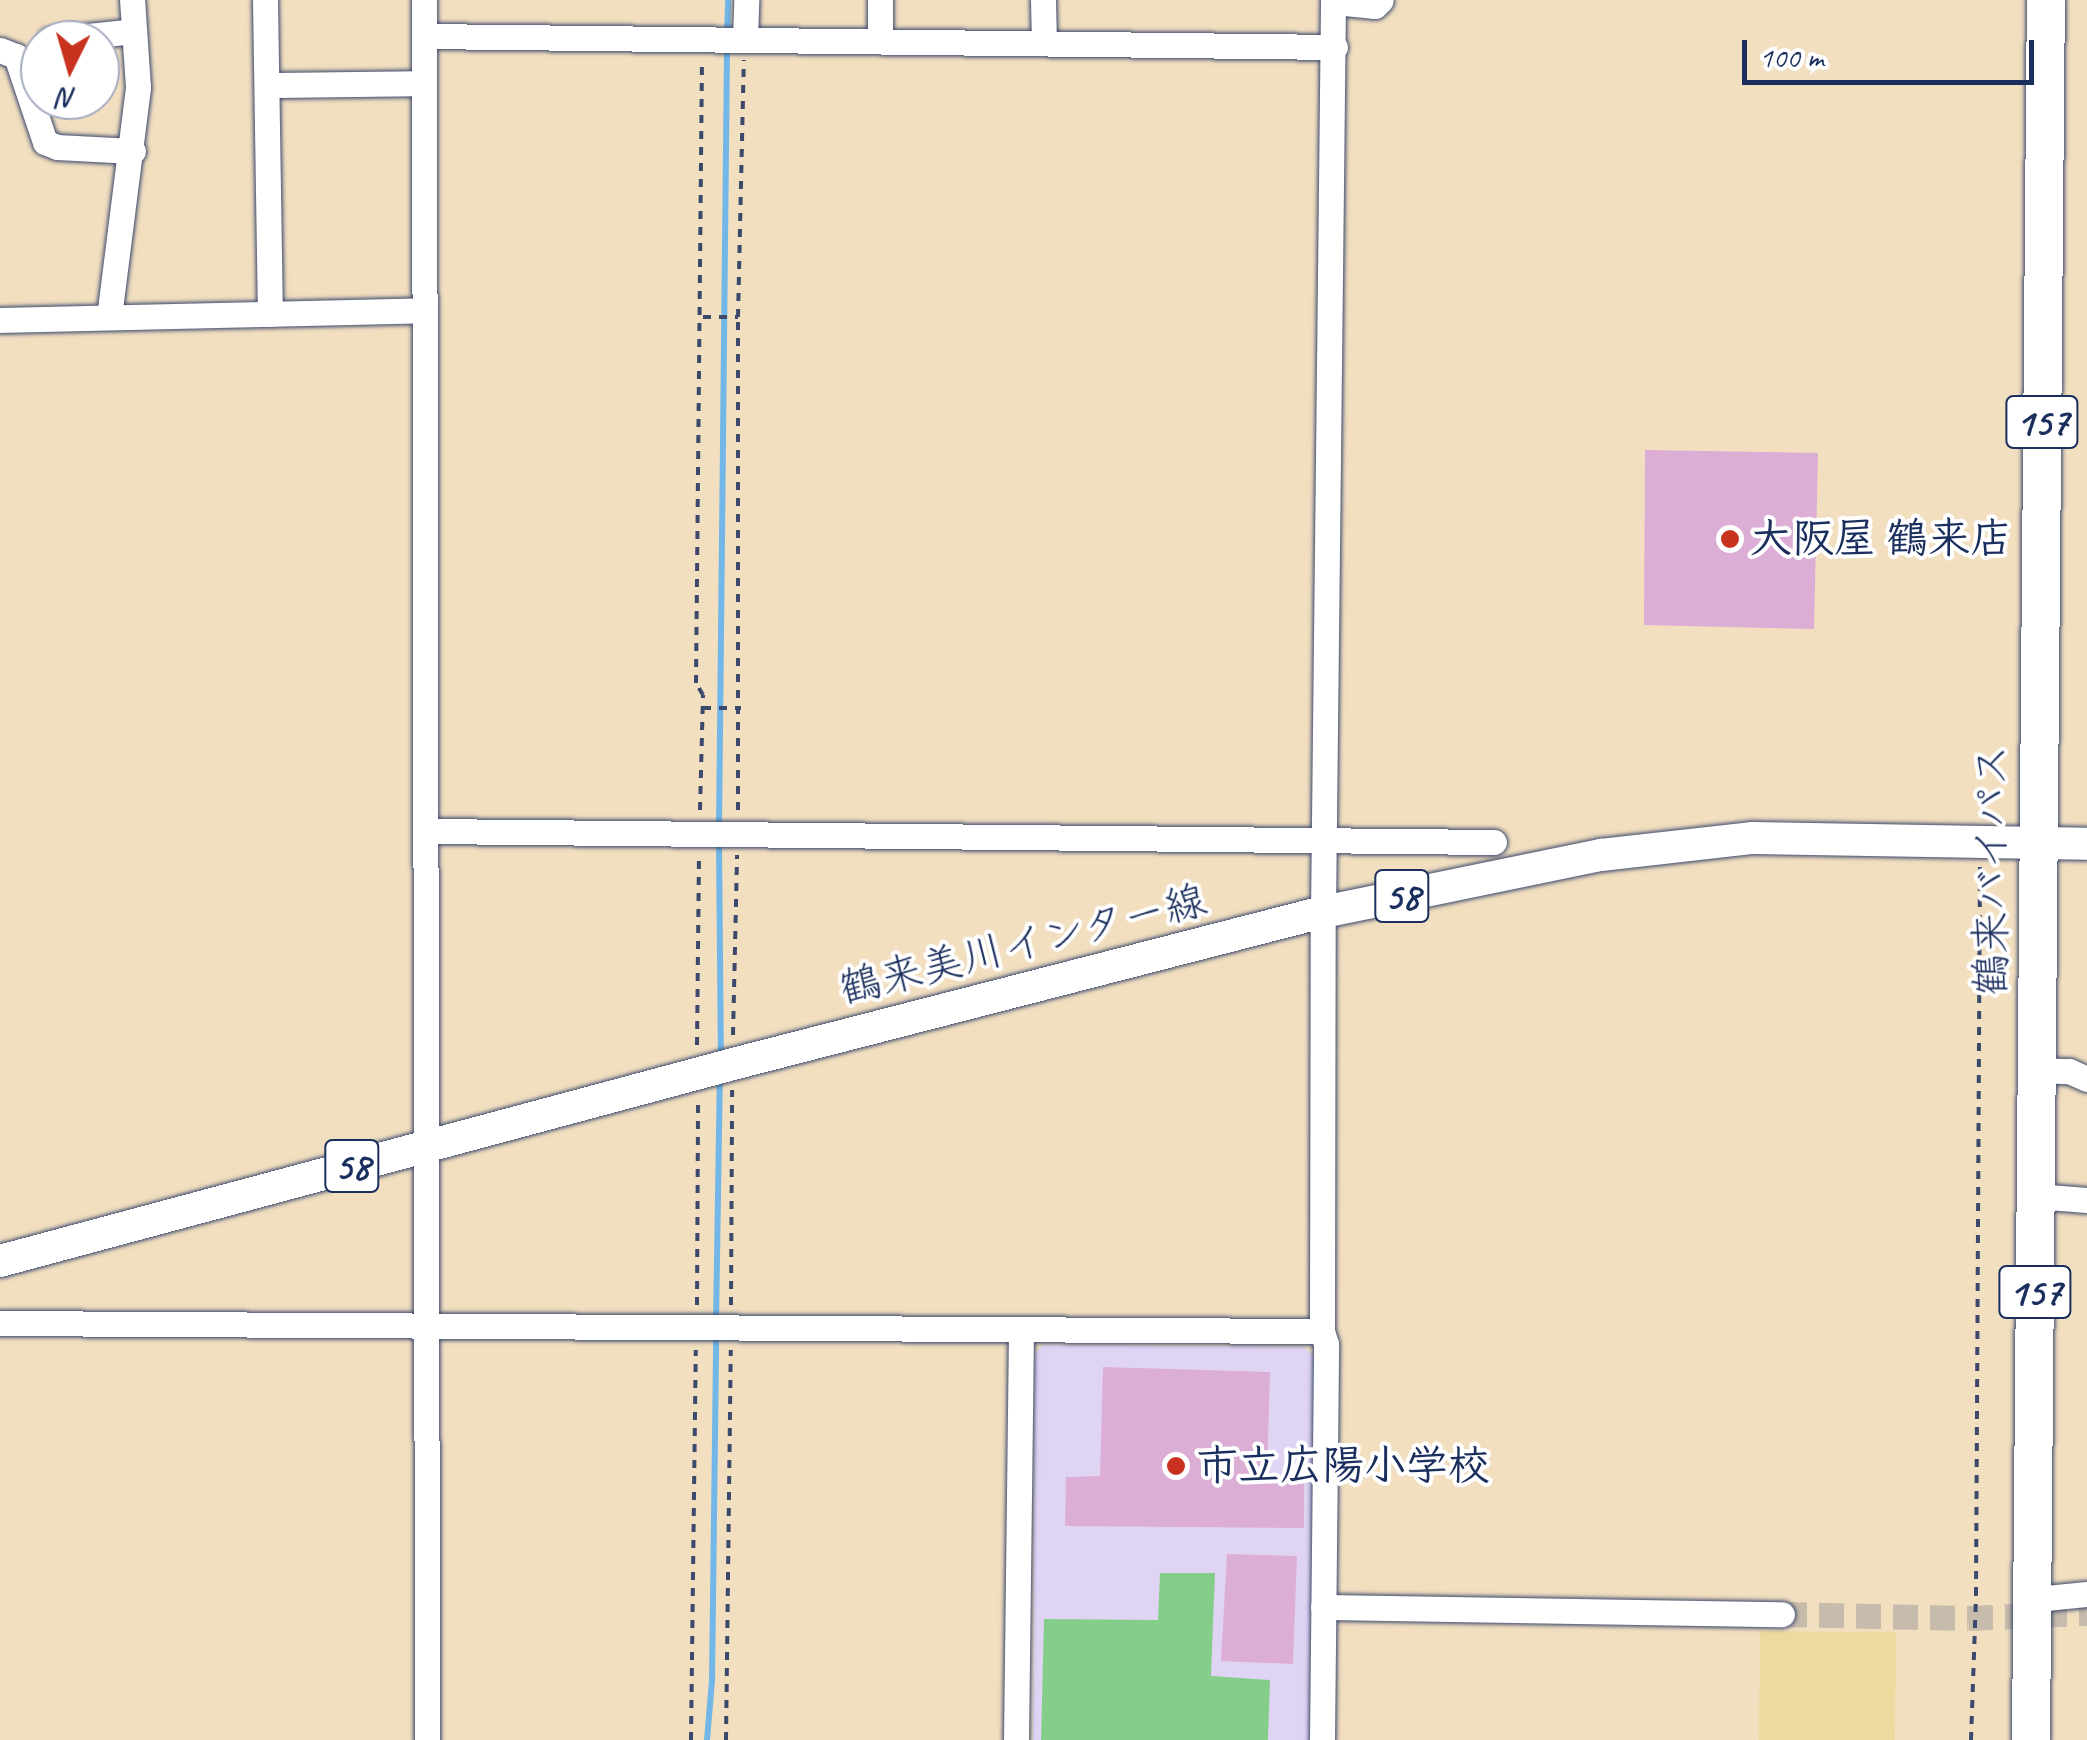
<!DOCTYPE html>
<html>
<head>
<meta charset="utf-8">
<style>
  body { margin:0 }
  #map { position:relative; width:2087px; height:1740px; overflow:hidden; background:#f2dfc0; font-family:Caveat,"Klee One",sans-serif }
  div>[style] { position:absolute }
  [style*='--x'] { left:calc(var(--x)*1px); top:calc(var(--y)*1px); width:calc(var(--w)*1px); rotate:calc(var(--a)*1deg) }
  .built>* { inset:0; background:#e0d4f4 }
  .green>* { inset:0; background:#85ce8a }
  .sand>* { inset:0; background:#eeda9e }
  .stream>* { height:6px; margin:-3px; padding:0 3px; transform-origin:3px; border-radius:3px; background:#72b7e8 }
  .building>* { inset:0; background:#ddaed5 }
  .minor-tunnel>* { height:25px; margin-top:-12.5px; transform-origin:0; background:repeating-linear-gradient(90deg,#c7bcac 0 25px,transparent 0 37px) }
  .path>* { height:4px; margin-top:-2px; transform-origin:0; background:repeating-linear-gradient(90deg,#3b496d 0 8px,transparent 0 16px) }
  .roads { filter:drop-shadow(0 0 2px #3b496d) drop-shadow(0 0 2px #3b496d) }
  .minor>* { height:25px; margin:-12.5px; padding:0 12.5px; transform-origin:12.5px; border-radius:12.5px; background:#fff }
  .major>* { height:32px; margin:-16px; padding:0 16px; transform-origin:16px; border-radius:16px; background:#fff }
  .highway>* { height:38px; margin:-19px; padding:0 19px; transform-origin:19px; border-radius:19px; background:#fff }
  .dots>* { width:28px; height:28px; translate:-50% -50%; box-sizing:border-box; border:5px solid #fff; border-radius:50% }
  span { translate:-50% -50%; white-space:nowrap; text-align:center; line-height:1.15; -webkit-text-stroke:8px #fff; paint-order:stroke }
  .shield-label span { padding:2px 8px; background:#fff; border:2px solid; border-radius:8px; -webkit-text-stroke-width:0 }
  .shield-label { font-size:40px; color:#1b2f5e; font-weight:700 }
  .poi-label { font-size:42px; color:#1b2f5e; font-weight:700 }
  .left { translate:0 -50%; text-align:left }
  .street-label { font-size:42px; color:#1b2f5e }
  .north { position:absolute; left:20px; top:20px; width:100px; height:100px; box-sizing:border-box; background:#fff; border:2px solid #a4acbf; border-radius:50%; rotate:185deg; font-size:28px; font-weight:700; line-height:40px; text-align:center; color:#1b2f5e }
  .north::after { content:''; display:block; margin:auto; width:35px; height:45px; background:#c8321e; clip-path:polygon(50% 0,100% 100%,50% 72%,0 100%) }
  .scale { position:absolute; left:1742px; top:40px; width:292px; height:45px; box-sizing:border-box; border:5px solid #1b2f5e; border-top:0; padding-left:12px; font-size:30px; line-height:35px; white-space:nowrap; color:#1b2f5e; -webkit-text-stroke:8px #fff; paint-order:stroke }
</style>
</head>
<body>
<div id="map">
  <div class="built">
    <div style="clip-path:polygon(1043px 1345px,1304px 1347px,1314px 1356px,1309px 1740px,1033px 1740px,1035px 1354px)"></div>
  </div>
  <div class="green">
    <div style="clip-path:polygon(1160px 1573px,1215px 1573px,1211px 1676px,1270px 1680px,1268px 1740px,1041px 1740px,1044px 1619px,1158px 1620px)"></div>
  </div>
  <div class="sand">
    <div style="clip-path:polygon(1760px 1631px,1896px 1632px,1895px 1740px,1759px 1740px)"></div>
  </div>
  <div class="stream">
    <div style="--x:727;--y:34;--w:34;--a:-88"></div>
    <div style="--x:719;--y:829;--w:783;--a:-89.41"></div>
    <div style="--x:719;--y:841;--w:218;--a:89.5"></div>
    <div style="--x:716;--y:1323;--w:247;--a:-89.1"></div>
    <div style="--x:707;--y:1740;--w:59;--a:-85.2"></div>
    <div style="--x:712;--y:1681;--w:345;--a:-89.3"></div>
  </div>
  <div class="building">
    <div style="clip-path:polygon(1645px 450px,1818px 453px,1814px 629px,1644px 625px)"></div>
    <div style="clip-path:polygon(1103px 1367px,1270px 1372px,1267px 1476px,1304px 1478px,1304px 1528px,1065px 1526px,1066px 1477px,1100px 1476px)"></div>
    <div style="clip-path:polygon(1227px 1554px,1297px 1556px,1293px 1664px,1221px 1661px)"></div>
  </div>
  <div class="minor-tunnel">
    <div style="--x:1782;--y:1614;--w:186;--a:1.2"></div>
    <div style="--x:1968;--y:1618;--w:119;--a:-2.4"></div>
  </div>
  <div class="path">
    <div style="--x:703;--y:317;--w:35;--a:0"></div>
    <div style="--x:703;--y:708;--w:38;--a:0"></div>
    <div style="--x:700;--y:810;--w:115;--a:-88.5"></div>
    <div style="--x:703;--y:695;--w:14;--a:-120"></div>
    <div style="--x:696;--y:683;--w:624;--a:-89.45"></div>
    <div style="--x:738;--y:810;--w:493;--a:-90"></div>
    <div style="--x:738;--y:317;--w:257;--a:-88.7"></div>
    <div style="--x:733;--y:1035;--w:180;--a:-88.7"></div>
    <div style="--x:697;--y:1045;--w:190;--a:-89.4"></div>
    <div style="--x:697;--y:1305;--w:205;--a:-89.7"></div>
    <div style="--x:731;--y:1305;--w:215;--a:-89.7"></div>
    <div style="--x:691;--y:1740;--w:390;--a:-89.3"></div>
    <div style="--x:726;--y:1740;--w:390;--a:-89.3"></div>
    <div style="--x:1971;--y:1740;--w:145;--a:-88"></div>
    <div style="--x:1976;--y:1595;--w:728;--a:-89.69"></div>
  </div>
  <div class="roads">
    <div class="minor">
      <div style="--x:265;--y:0;--w:314;--a:89.1"></div>
      <div style="--x:424;--y:0;--w:1740;--a:89.9"></div>
      <div style="--x:1043;--y:0;--w:43;--a:88.7"></div>
      <div style="--x:1335;--y:2;--w:40;--a:5.7"></div>
      <div style="--x:1375;--y:6;--w:8;--a:-45"></div>
      <div style="--x:424;--y:36;--w:911;--a:0.69"></div>
      <div style="--x:745;--y:38;--w:38;--a:-88"></div>
      <div style="--x:50;--y:40;--w:84;--a:-6.1"></div>
      <div style="--x:880;--y:40;--w:40;--a:-90"></div>
      <div style="--x:0;--y:50;--w:17;--a:21"></div>
      <div style="--x:16;--y:56;--w:91;--a:71.4"></div>
      <div style="--x:45;--y:142;--w:13;--a:23"></div>
      <div style="--x:57;--y:147;--w:76;--a:3"></div>
      <div style="--x:267;--y:85;--w:157;--a:-0.7"></div>
      <div style="--x:109;--y:317;--w:232;--a:-82.8"></div>
      <div style="--x:138;--y:87;--w:87;--a:-93.9"></div>
      <div style="--x:0;--y:320;--w:425;--a:-1.3"></div>
      <div style="--x:427;--y:831;--w:1067;--a:0.59"></div>
      <div style="--x:2035;--y:1070;--w:34;--a:2"></div>
      <div style="--x:2069;--y:1071;--w:20;--a:24"></div>
      <div style="--x:2035;--y:1196;--w:52;--a:4.4"></div>
      <div style="--x:0;--y:1323;--w:1322;--a:0.35"></div>
      <div style="--x:2036;--y:1599;--w:51;--a:-5.6"></div>
      <div style="--x:1323;--y:1607;--w:459;--a:0.9"></div>
      <div style="--x:1016;--y:1740;--w:411;--a:-89.3"></div>
      <div style="--x:1322;--y:1740;--w:396;--a:-89.4"></div>
      <div style="--x:1326;--y:1344;--w:14;--a:-107"></div>
      <div style="--x:1322;--y:1331;--w:419;--a:-89.9"></div>
      <div style="--x:1323;--y:912;--w:912;--a:-89.37"></div>
    </div>
    <div class="major">
      <div style="--x:0;--y:1261;--w:759;--a:-15.04"></div>
      <div style="--x:733;--y:1064;--w:609;--a:-14.45"></div>
      <div style="--x:1323;--y:912;--w:284;--a:-11.6"></div>
      <div style="--x:1601;--y:855;--w:153;--a:-6.4"></div>
      <div style="--x:1753;--y:838;--w:334;--a:1"></div>
    </div>
    <div class="highway">
      <div style="--x:2031;--y:1740;--w:1740;--a:-89.51"></div>
    </div>
  </div>
  <div class="dots">
    <div style="left:1730px;top:539px;background:#c8321e"></div>
    <div style="left:1176px;top:1466px;background:#c8321e"></div>
  </div>
  <div class="shield-label">
    <span style="left:2042px;top:422px">157</span>
    <span style="left:1402px;top:896px">58</span>
    <span style="left:352px;top:1166px">58</span>
    <span style="left:2035px;top:1292px">157</span>
  </div>
  <div class="poi-label">
    <span class="left" style="left:1750px;top:539px">大阪屋 鶴来店</span>
    <span class="left" style="left:1196px;top:1466px">市立広陽小学校</span>
  </div>
  <div class="street-label">
    <span style="left:1992px;top:870px;rotate:-90deg">鶴来バイパス</span>
    <span style="left:1023px;top:945px;rotate:-14deg">鶴来美川インター線</span>
  </div>
  <div class="north">N</div>
  <div class="scale">100 m</div>
</div>
</body>
</html>
